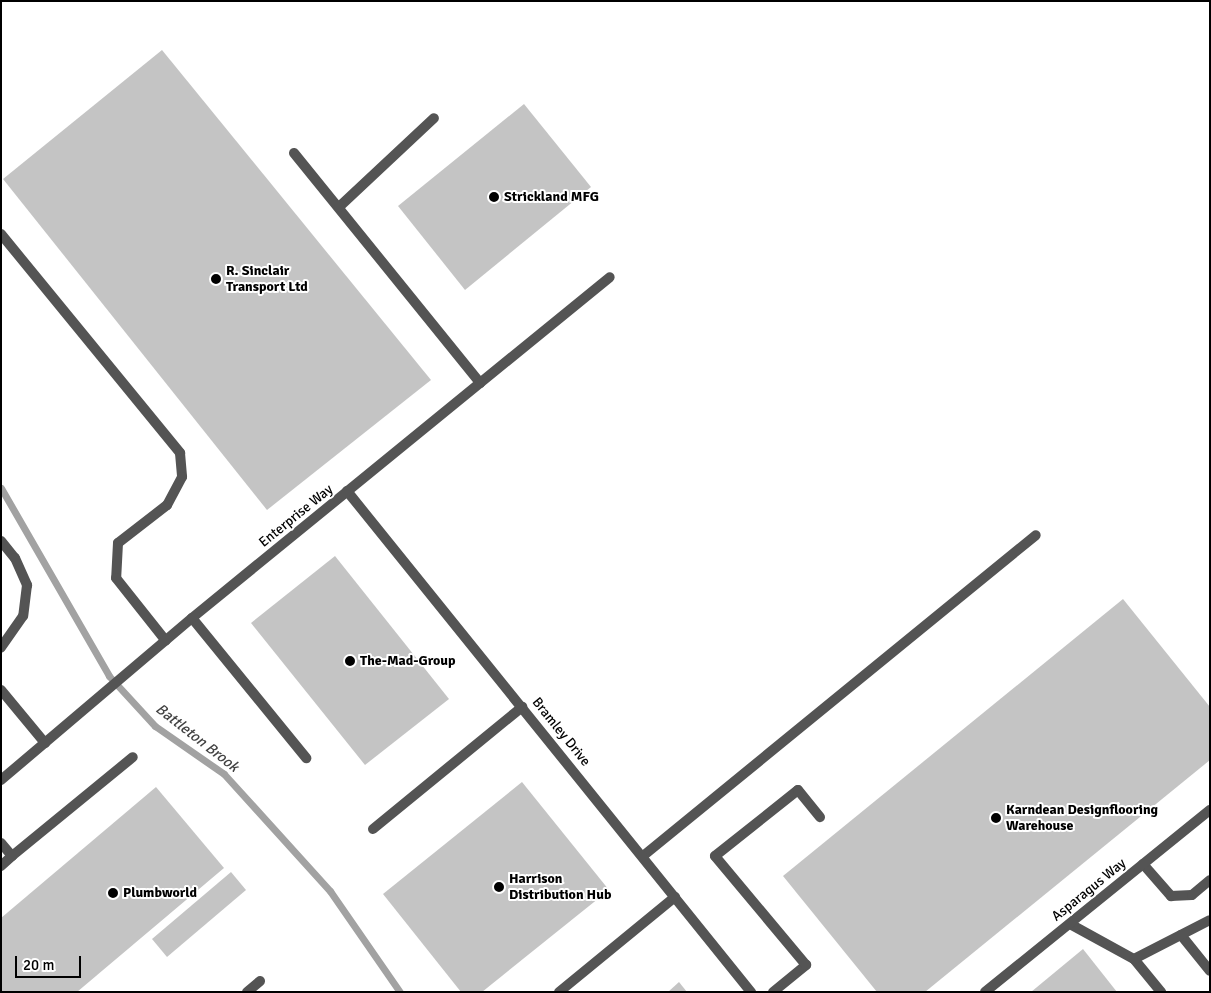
<!DOCTYPE html>
<html>
<head>
<meta charset="utf-8">
<style>
  body { margin:0 }
  #map { position:relative; width:1211px; height:993px; overflow:hidden; background:#fff; font-family:Signika,sans-serif }
  div>[style] { position:absolute }
  [style*='--x'] { left:calc(var(--x)*1px); top:calc(var(--y)*1px); width:calc(var(--w)*1px); rotate:calc(var(--a)*1deg) }
  .stream>* { height:7px; margin:-3.5px; padding:0 3.5px; transform-origin:3.5px; border-radius:3.5px; background:#a2a2a2 }
  .building>* { inset:0; background:#c4c4c4 }
  .lane>* { height:10px; margin:-5px; padding:0 5px; transform-origin:5px; border-radius:5px; background:#545454 }
  .street>* { height:10px; margin:-5px; padding:0 5px; transform-origin:5px; border-radius:5px; background:#545454 }
  .dots>* { width:14px; height:14px; translate:-50% -50%; box-sizing:border-box; border:2px solid #fff; border-radius:50% }
  span { translate:-50% -50%; white-space:nowrap; text-align:center; line-height:1.15; -webkit-text-stroke:4px #fff; paint-order:stroke }
  .poi-label { font-size:14px; color:#000; font-weight:700 }
  .left { translate:0 -50%; text-align:left }
  .street-label { font-size:14px; color:#000 }
  .water-label { font-size:15px; color:#434343; font-style:italic }
  .frame { position:absolute; inset:0; border:2px solid #000; pointer-events:none }
  .scale { position:absolute; left:15px; top:956px; width:66px; height:22px; box-sizing:border-box; border:2px solid #000; border-top:0; padding-left:6px; font-size:15px; line-height:18px; white-space:nowrap; color:#000; -webkit-text-stroke:4px #fff; paint-order:stroke }
</style>
</head>
<body>
<div id="map">
  <div class="stream">
    <div style="--x:1;--y:488;--w:217;--a:60.1"></div>
    <div style="--x:109;--y:676;--w:68;--a:47.4"></div>
    <div style="--x:155;--y:726;--w:84;--a:34.8"></div>
    <div style="--x:224;--y:774;--w:158;--a:47.8"></div>
    <div style="--x:330;--y:891;--w:123;--a:55.3"></div>
  </div>
  <div class="building">
    <div style="clip-path:polygon(162px 50px,431px 380px,267px 510px,3px 179px)"></div>
    <div style="clip-path:polygon(524px 104px,591px 187px,465px 290px,398px 206px)"></div>
    <div style="clip-path:polygon(335px 556px,449px 699px,365px 765px,251px 623px)"></div>
    <div style="clip-path:polygon(1123px 599px,1210px 707px,1210px 760px,925px 992px,877px 992px,783px 876px)"></div>
    <div style="clip-path:polygon(522px 782px,609px 890px,482px 992px,461px 992px,383px 894px)"></div>
    <div style="clip-path:polygon(156px 787px,224px 868px,77px 992px,1px 992px,1px 918px)"></div>
    <div style="clip-path:polygon(231px 872px,246px 890px,167px 957px,152px 939px)"></div>
    <div style="clip-path:polygon(1083px 949px,1117px 992px,1031px 992px)"></div>
    <div style="clip-path:polygon(679px 982px,687px 992px,668px 992px)"></div>
  </div>
  <div class="lane">
    <div style="--x:294;--y:153;--w:296;--a:51"></div>
    <div style="--x:339;--y:207;--w:130;--a:-43.1"></div>
    <div style="--x:1;--y:234;--w:283;--a:50.7"></div>
    <div style="--x:180;--y:453;--w:24;--a:85"></div>
    <div style="--x:182;--y:477;--w:32;--a:118"></div>
    <div style="--x:167;--y:505;--w:62;--a:142.2"></div>
    <div style="--x:118;--y:543;--w:35;--a:93"></div>
    <div style="--x:116;--y:578;--w:80;--a:51.6"></div>
    <div style="--x:1;--y:541;--w:22;--a:51"></div>
    <div style="--x:15;--y:558;--w:30;--a:66"></div>
    <div style="--x:27;--y:585;--w:31;--a:97"></div>
    <div style="--x:23;--y:616;--w:39;--a:125"></div>
    <div style="--x:192;--y:618;--w:181;--a:50.8"></div>
    <div style="--x:1;--y:690;--w:69;--a:50.3"></div>
    <div style="--x:373;--y:829;--w:193;--a:-39.3"></div>
    <div style="--x:1;--y:843;--w:17;--a:50"></div>
    <div style="--x:12;--y:856;--w:15;--a:138"></div>
    <div style="--x:12;--y:856;--w:156;--a:-39.3"></div>
    <div style="--x:643;--y:856;--w:507;--a:-39.24"></div>
    <div style="--x:1143;--y:864;--w:43;--a:48.8"></div>
    <div style="--x:1171;--y:896;--w:21;--a:-3"></div>
    <div style="--x:1192;--y:895;--w:23;--a:-40"></div>
    <div style="--x:1070;--y:924;--w:73;--a:28.7"></div>
    <div style="--x:1134;--y:959;--w:43;--a:50.7"></div>
    <div style="--x:1181;--y:935;--w:46;--a:51.1"></div>
    <div style="--x:1134;--y:959;--w:85;--a:-27.2"></div>
    <div style="--x:247;--y:992;--w:17;--a:-40"></div>
    <div style="--x:559;--y:992;--w:150;--a:-39.3"></div>
    <div style="--x:773;--y:992;--w:43;--a:-39.3"></div>
    <div style="--x:806;--y:965;--w:142;--a:-129.9"></div>
    <div style="--x:715;--y:856;--w:106;--a:-38.5"></div>
    <div style="--x:798;--y:790;--w:35;--a:51"></div>
  </div>
  <div class="street">
    <div style="--x:347;--y:491;--w:644;--a:51.12"></div>
    <div style="--x:1;--y:780;--w:250;--a:-40.3"></div>
    <div style="--x:192;--y:618;--w:539;--a:-39.21"></div>
    <div style="--x:985;--y:992;--w:289;--a:-39"></div>
  </div>
  <div class="dots">
    <div style="left:494px;top:197px;background:#000"></div>
    <div style="left:216px;top:279px;background:#000"></div>
    <div style="left:350px;top:661px;background:#000"></div>
    <div style="left:996px;top:818px;background:#000"></div>
    <div style="left:499px;top:887px;background:#000"></div>
    <div style="left:113px;top:893px;background:#000"></div>
  </div>
  <div class="poi-label">
    <span class="left" style="left:504px;top:197px">Strickland MFG</span>
    <span class="left" style="left:226px;top:279px">R. Sinclair<br>Transport Ltd</span>
    <span class="left" style="left:360px;top:661px">The-Mad-Group</span>
    <span class="left" style="left:1006px;top:818px">Karndean Designflooring<br>Warehouse</span>
    <span class="left" style="left:509px;top:887px">Harrison<br>Distribution Hub</span>
    <span class="left" style="left:123px;top:893px">Plumbworld</span>
  </div>
  <div class="street-label">
    <span style="left:296px;top:516px;rotate:-39deg">Enterprise Way</span>
    <span style="left:561px;top:732px;rotate:51deg">Bramley Drive</span>
    <span style="left:1089px;top:890px;rotate:-39deg">Asparagus Way</span>
  </div>
  <div class="water-label">
    <span style="left:197px;top:738px;rotate:38deg">Battleton Brook</span>
  </div>
  <div class="frame"></div>
  <div class="scale">20 m</div>
</div>
</body>
</html>
